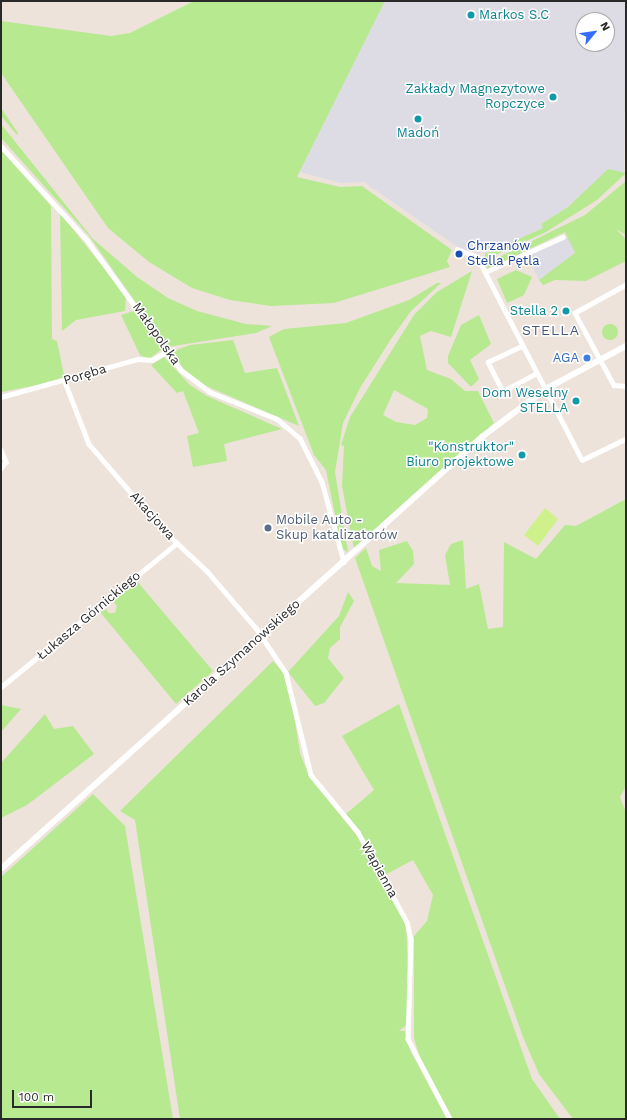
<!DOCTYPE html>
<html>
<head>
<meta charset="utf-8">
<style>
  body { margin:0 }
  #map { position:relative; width:627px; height:1120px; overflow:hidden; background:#ede3da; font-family:"Work Sans",sans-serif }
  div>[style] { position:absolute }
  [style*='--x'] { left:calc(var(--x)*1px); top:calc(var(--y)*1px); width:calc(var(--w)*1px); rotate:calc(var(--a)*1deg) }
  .industrial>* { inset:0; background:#dddbe4 }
  .green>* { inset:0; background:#b7e991 }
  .round { border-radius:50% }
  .pitch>* { inset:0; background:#cff18b }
  .minor>* { height:4.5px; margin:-2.25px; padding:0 2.25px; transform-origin:2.25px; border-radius:2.25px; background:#fff }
  .tertiary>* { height:5.5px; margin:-2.75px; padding:0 2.75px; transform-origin:2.75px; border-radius:2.75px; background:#fff }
  .dots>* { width:11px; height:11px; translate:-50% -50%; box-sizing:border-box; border:2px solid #fff; border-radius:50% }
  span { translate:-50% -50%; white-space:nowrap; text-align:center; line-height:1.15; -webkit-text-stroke:3px #fff; paint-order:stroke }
  .culture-label { font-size:13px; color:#0d838f }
  .left { translate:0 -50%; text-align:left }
  .right { translate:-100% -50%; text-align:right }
  .transit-label { font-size:13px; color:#164399 }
  .street-label { font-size:13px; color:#292929 }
  .shop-label { font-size:13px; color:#366cbe }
  .service-label { font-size:13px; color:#4e5e75 }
  .neighbourhood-label { font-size:14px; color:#46557e; letter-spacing:1px }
  .frame { position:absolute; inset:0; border:2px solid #292929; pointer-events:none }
  .north { position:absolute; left:575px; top:12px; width:40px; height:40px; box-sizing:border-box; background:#fff; border:1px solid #a9a9a9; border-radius:50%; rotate:61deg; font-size:11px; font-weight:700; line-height:16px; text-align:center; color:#292929 }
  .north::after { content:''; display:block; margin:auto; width:14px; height:18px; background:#346cff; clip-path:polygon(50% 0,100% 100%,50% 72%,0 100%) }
  .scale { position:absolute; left:12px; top:1090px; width:80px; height:18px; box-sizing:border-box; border:2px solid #292929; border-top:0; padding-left:5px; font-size:12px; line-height:14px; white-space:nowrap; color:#292929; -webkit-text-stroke:3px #fff; paint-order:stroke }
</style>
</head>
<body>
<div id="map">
  <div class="industrial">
    <div style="clip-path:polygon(evenodd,385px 1px,626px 1px,624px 175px,608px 169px,568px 207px,541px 224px,543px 228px,485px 254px,483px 251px,478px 254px,474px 248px,467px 251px,456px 246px,364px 182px,341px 183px,300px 172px,385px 1px,583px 20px,607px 20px,607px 44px,583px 44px,583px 20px)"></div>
    <div style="clip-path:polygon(569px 237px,576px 253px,539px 280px,528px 256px)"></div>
  </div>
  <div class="green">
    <div style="clip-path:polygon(194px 1px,385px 1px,297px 177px,340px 187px,362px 186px,452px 250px,447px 261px,450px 267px,334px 303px,271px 306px,230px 300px,192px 288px,149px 262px,108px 228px,1px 73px,1px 21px,111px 36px,130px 33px)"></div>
    <div style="clip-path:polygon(1px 108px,18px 133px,17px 135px,1px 116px)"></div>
    <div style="clip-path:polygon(1px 124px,93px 239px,137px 277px,168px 298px,197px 311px,246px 324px,272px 326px,256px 333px,167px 347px,90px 237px,1px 138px)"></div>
    <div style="clip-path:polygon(1px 150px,51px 206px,52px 339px,57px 341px,65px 380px,1px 392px)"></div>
    <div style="clip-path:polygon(608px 169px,626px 173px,597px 200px,546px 232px,484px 260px,485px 254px,543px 228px,541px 224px,568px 207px)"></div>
    <div style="clip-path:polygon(626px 181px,626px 235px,616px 229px,626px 239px,626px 261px,586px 281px,555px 280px,543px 285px,539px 280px,575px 253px,565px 232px,488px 269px,485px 264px,585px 215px)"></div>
    <div style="clip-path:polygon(60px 213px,126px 296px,125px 311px,76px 320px,62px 331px)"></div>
    <div style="clip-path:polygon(516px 270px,532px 277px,524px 295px,507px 303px,497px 279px)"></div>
    <div style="clip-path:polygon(evenodd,472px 271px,451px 337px,431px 331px,420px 336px,427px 370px,451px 379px,465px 391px,478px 391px,494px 423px,354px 549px,342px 486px,344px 446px,341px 445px,350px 417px,414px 315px,437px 292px,472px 271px,394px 390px,428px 409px,427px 418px,415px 425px,396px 422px,383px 415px,394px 390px)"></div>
    <div style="clip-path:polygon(437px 283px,441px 283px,411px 311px,391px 339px,360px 388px,343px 423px,335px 472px,348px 552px,342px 549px,326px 470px,314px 455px,269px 337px,284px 329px,346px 323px,409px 300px)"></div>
    <div style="clip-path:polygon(134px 311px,162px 349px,149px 359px,140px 355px,121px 315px)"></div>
    <div style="clip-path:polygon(479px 315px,491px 344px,470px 360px,479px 379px,471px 387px,448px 363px,448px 356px,461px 325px)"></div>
    <div class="round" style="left:602px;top:324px;width:16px;height:16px"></div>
    <div style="clip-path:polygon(233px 340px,245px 373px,277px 368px,299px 426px,206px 386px,184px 369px,171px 352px,190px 345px)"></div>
    <div style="clip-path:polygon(164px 357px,190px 385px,207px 396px,282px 429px,224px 444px,227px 461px,193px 467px,187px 436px,199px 433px,183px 391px,177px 393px,151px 365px)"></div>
    <div style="clip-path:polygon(626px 499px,626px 786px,620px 797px,626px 813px,626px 1119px,573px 1119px,539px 1074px,523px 1037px,355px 558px,366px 548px,372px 566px,381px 571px,379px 550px,407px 541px,413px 551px,414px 564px,396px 583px,450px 585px,445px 555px,451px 544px,463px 540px,466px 589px,479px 584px,488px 629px,503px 627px,504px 542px,536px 559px,565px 525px,576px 526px)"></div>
    <div style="clip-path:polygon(136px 580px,213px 671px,176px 704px,100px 612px,105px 608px,109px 613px,115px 613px,117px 606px,113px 601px)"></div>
    <div style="clip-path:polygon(348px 592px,354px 601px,340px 627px,340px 639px,330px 648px,328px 658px,344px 678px,324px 703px,315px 706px,288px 672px,339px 616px)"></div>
    <div style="clip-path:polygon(273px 661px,285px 674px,290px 690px,300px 753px,309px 776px,357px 836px,406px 923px,409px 995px,406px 1025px,399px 1031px,405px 1031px,411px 1052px,447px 1119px,180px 1119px,135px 820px,120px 811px)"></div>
    <div style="clip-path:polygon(399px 704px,532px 1079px,560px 1119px,453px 1119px,420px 1058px,414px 1038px,414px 936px,427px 921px,433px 895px,413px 860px,385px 875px,346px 814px,374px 790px,342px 736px)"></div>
    <div style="clip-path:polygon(1px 705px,21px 709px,1px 732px)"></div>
    <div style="clip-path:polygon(45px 714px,54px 729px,73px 726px,94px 754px,27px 805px,1px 818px,1px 763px)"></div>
    <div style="clip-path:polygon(93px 794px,125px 826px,173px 1119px,1px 1119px,1px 877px)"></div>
  </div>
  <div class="pitch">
    <div style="clip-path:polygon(545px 508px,558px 519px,538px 546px,524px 535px)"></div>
  </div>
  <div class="minor">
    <div style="--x:1;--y:146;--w:127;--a:47.5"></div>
    <div style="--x:87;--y:240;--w:160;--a:54.1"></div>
    <div style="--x:181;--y:370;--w:36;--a:37"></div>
    <div style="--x:210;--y:392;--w:72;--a:21.9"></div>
    <div style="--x:277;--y:419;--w:30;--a:40"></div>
    <div style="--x:300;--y:438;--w:49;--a:63.4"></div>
    <div style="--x:322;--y:482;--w:83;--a:74.6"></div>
    <div style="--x:457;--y:249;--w:19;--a:21"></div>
    <div style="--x:475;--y:256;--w:10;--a:53"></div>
    <div style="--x:481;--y:264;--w:220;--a:62.7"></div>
    <div style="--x:582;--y:460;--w:48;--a:-26"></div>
    <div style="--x:485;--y:272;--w:85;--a:-24.2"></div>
    <div style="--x:626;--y:285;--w:58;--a:151.2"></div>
    <div style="--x:575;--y:313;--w:82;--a:61.6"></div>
    <div style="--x:614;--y:385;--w:12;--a:5"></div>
    <div style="--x:523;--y:346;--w:38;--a:155"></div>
    <div style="--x:488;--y:362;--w:33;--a:63"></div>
    <div style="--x:503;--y:391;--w:38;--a:-28"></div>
    <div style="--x:65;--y:382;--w:66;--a:68.8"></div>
    <div style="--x:89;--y:444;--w:115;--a:49.2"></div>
    <div style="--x:164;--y:531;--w:59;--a:42.9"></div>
    <div style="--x:207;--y:571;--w:75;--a:49.3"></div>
    <div style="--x:256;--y:628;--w:54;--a:56.3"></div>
    <div style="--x:286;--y:673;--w:105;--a:76.2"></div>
    <div style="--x:311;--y:775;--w:74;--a:50.5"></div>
    <div style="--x:358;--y:832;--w:102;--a:61.4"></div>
    <div style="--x:407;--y:922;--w:18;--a:77"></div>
    <div style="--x:411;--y:940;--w:99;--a:91.7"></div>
    <div style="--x:408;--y:1039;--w:90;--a:62.3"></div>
    <div style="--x:1;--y:397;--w:142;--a:-15.5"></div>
    <div style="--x:138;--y:359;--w:14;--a:4"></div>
    <div style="--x:152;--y:360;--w:16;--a:-30"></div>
    <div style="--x:1;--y:450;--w:13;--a:67"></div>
    <div style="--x:6;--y:462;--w:9;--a:126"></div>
    <div style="--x:1;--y:687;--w:227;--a:-39.3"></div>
  </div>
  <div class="tertiary">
    <div style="--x:1;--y:869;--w:647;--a:-41.93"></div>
    <div style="--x:482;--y:437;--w:80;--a:-36.9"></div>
    <div style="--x:546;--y:389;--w:91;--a:-28.3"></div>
  </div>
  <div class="dots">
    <div style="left:471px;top:15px;background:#0f9aa8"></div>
    <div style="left:553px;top:97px;background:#0f9aa8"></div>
    <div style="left:418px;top:119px;background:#0f9aa8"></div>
    <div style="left:459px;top:254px;background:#1a4fb4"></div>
    <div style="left:566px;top:311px;background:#0f9aa8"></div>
    <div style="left:587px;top:358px;background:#3f7fe0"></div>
    <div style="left:576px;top:401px;background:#0f9aa8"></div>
    <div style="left:522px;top:455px;background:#0f9aa8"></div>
    <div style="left:268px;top:528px;background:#5c6f8a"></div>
  </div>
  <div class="culture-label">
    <span class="left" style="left:479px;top:15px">Markos S.C</span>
    <span class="right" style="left:545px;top:97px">Zakłady Magnezytowe<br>Ropczyce</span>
    <span style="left:418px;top:133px">Madoń</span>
    <span class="right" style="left:558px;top:311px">Stella 2</span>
    <span class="right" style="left:568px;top:401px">Dom Weselny<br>STELLA</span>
    <span class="right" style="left:514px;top:455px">"Konstruktor"<br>Biuro projektowe</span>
  </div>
  <div class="transit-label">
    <span class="left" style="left:467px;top:254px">Chrzanów<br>Stella Pętla</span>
  </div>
  <div class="street-label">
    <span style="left:156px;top:334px;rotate:55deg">Małopolska</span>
    <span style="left:85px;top:375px;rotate:-17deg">Poręba</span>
    <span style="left:152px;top:516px;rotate:48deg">Akacjowa</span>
    <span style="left:89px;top:616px;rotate:-40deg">Łukasza Górnickiego</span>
    <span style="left:242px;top:653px;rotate:-42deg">Karola Szymanowskiego</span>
    <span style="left:379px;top:870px;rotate:61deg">Wapienna</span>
  </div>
  <div class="shop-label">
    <span class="right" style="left:579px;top:358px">AGA</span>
  </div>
  <div class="service-label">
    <span class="left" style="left:276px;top:528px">Mobile Auto -<br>Skup katalizatorów</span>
  </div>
  <div class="neighbourhood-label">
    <span style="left:551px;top:330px">STELLA</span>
  </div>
  <div class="frame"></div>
  <div class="north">N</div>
  <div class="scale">100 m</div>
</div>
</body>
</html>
